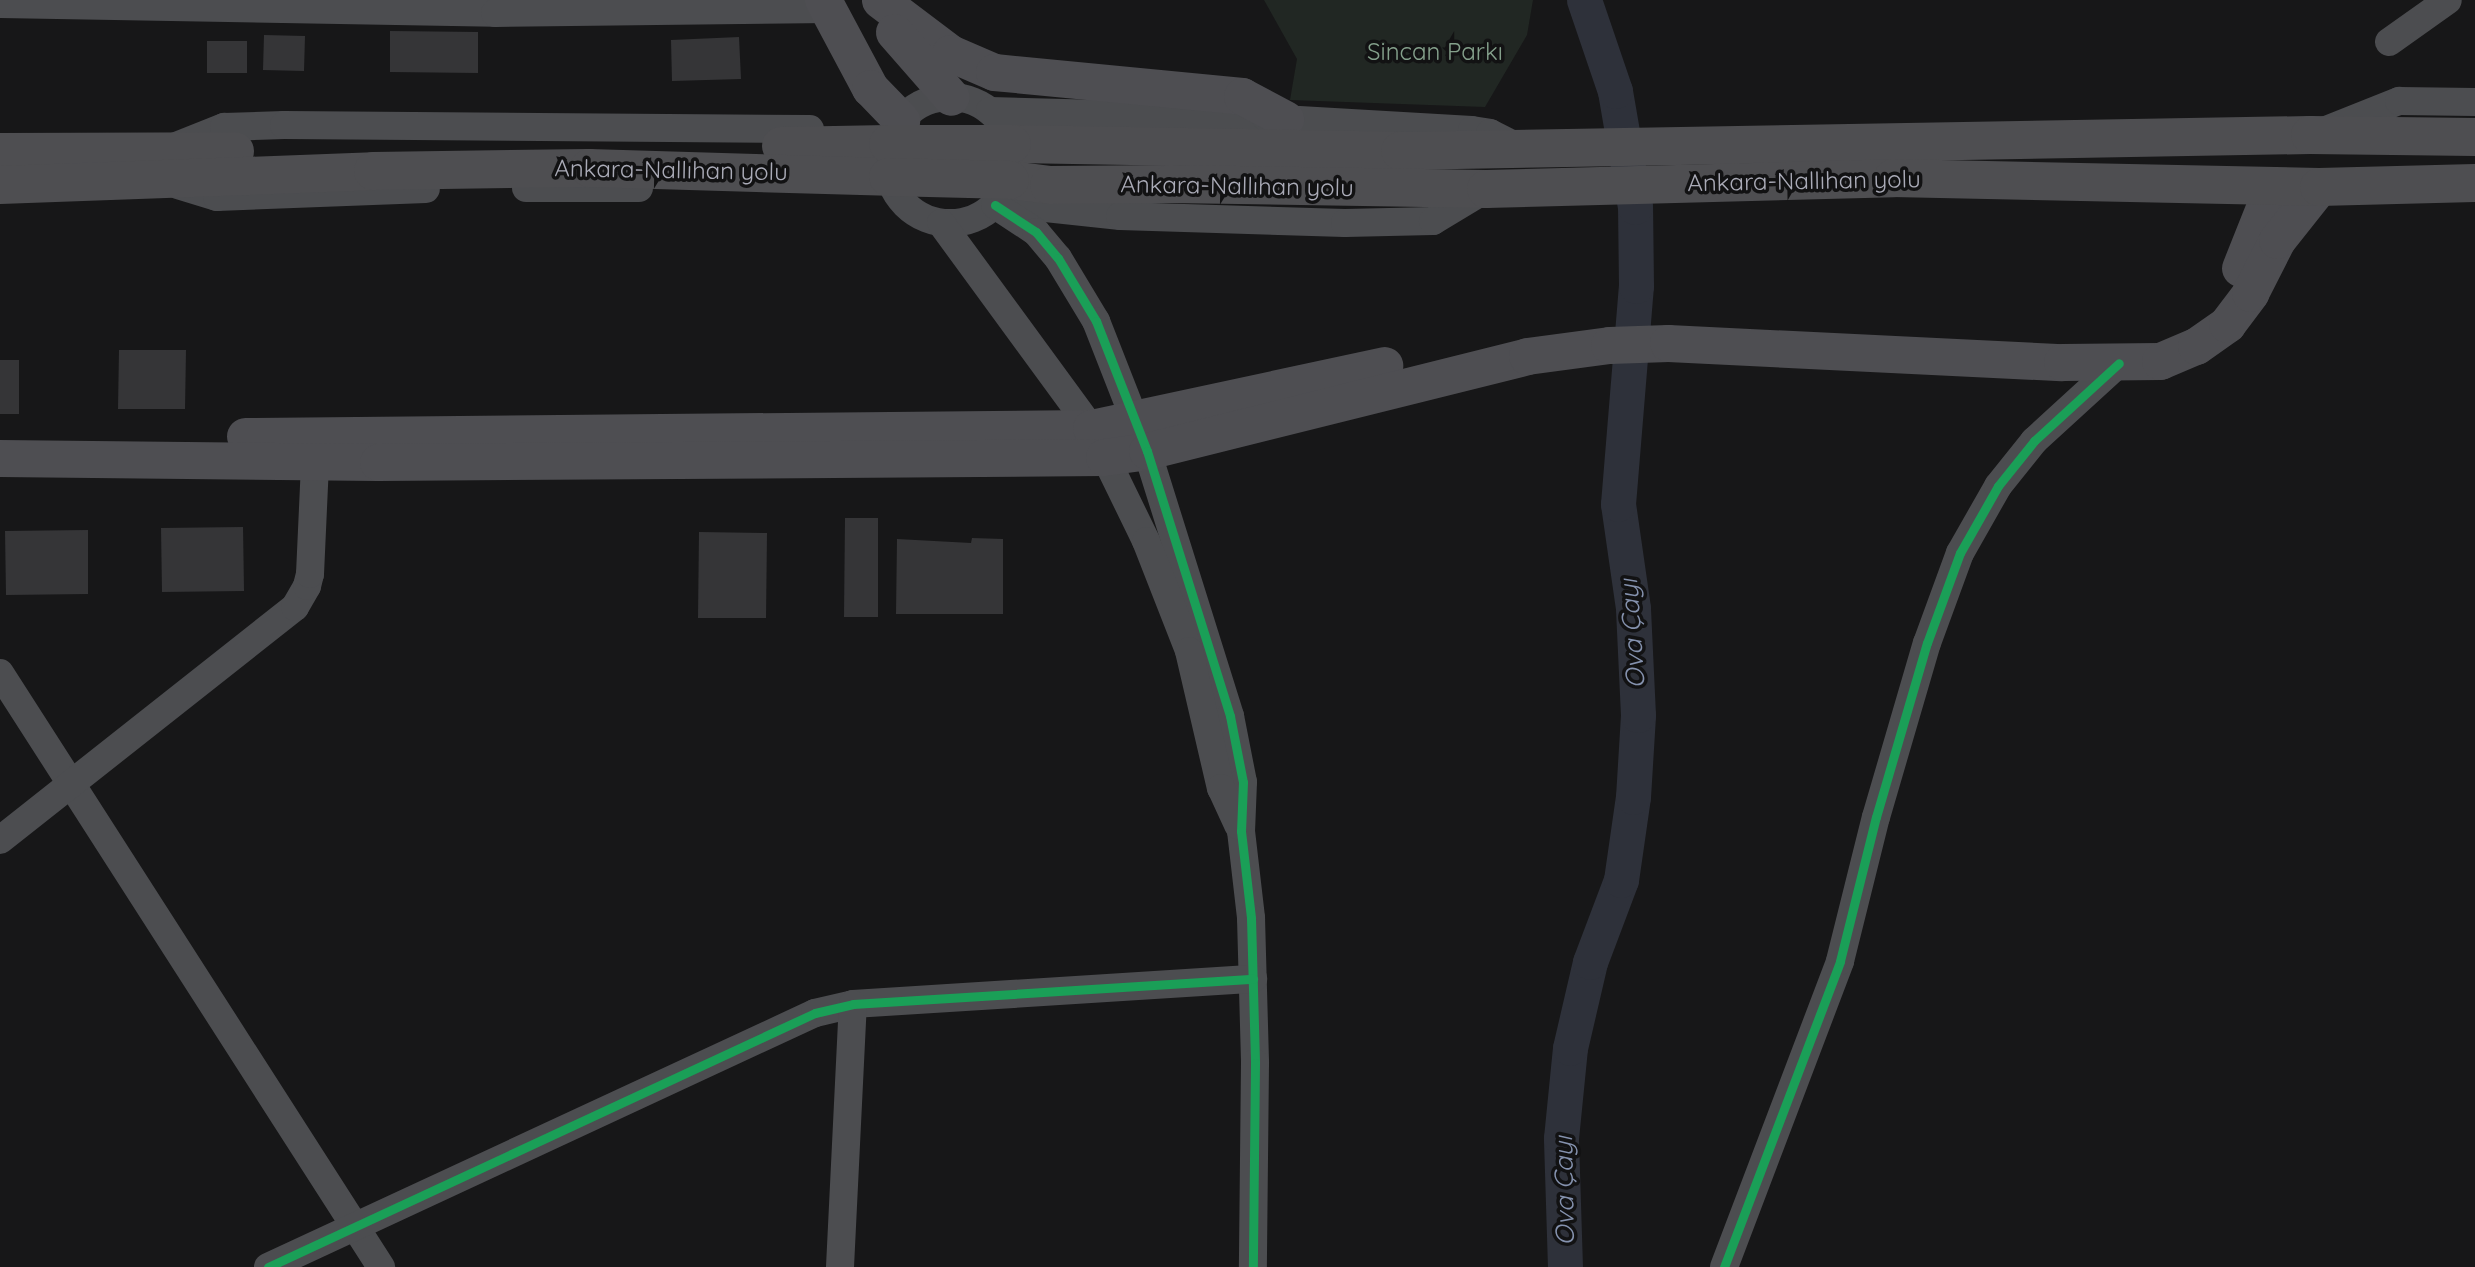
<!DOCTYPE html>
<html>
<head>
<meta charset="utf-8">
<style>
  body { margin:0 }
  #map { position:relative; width:2475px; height:1267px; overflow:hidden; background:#171718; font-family:Quicksand,sans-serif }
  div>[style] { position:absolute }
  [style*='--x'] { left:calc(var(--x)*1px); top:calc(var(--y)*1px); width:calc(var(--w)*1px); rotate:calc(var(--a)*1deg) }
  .green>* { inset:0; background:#212723 }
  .river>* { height:35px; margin:-17.5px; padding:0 17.5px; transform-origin:17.5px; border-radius:17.5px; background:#2e313a }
  .building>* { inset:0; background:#353537 }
  .minor>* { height:28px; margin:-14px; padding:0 14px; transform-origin:14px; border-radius:14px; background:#4c4d50 }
  .minor>.ring { margin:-14px; padding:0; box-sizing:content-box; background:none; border:28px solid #4c4d50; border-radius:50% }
  .major>* { height:37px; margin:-18.5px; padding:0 18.5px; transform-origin:18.5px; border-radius:18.5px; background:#4e4e52 }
  .highway>* { height:38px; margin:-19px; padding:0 19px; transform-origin:19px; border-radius:19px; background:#4e4e51 }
  .highway-bridge>* { height:38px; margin:-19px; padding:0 19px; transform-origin:19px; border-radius:19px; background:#4e4e51 }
  .cycleway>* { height:9px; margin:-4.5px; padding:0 4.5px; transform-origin:4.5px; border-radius:4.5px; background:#1a9f57 }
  span { translate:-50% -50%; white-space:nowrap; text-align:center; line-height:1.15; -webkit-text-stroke:7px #121213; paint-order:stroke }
  .park-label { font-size:24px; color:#84a08b }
  .street-label { font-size:24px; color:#aaabb7 }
  .water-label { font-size:26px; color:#8592ae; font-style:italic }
</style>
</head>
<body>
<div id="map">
  <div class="green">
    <div style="clip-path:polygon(1264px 0,1533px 0,1527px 35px,1485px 107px,1290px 100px,1297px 59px)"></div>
  </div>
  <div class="river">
    <div style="--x:1565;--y:1267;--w:129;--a:-91.8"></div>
    <div style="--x:1561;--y:1138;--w:90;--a:-84.3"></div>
    <div style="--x:1570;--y:1048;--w:88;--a:-76.9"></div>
    <div style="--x:1590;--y:962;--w:88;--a:-69.3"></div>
    <div style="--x:1621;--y:880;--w:84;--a:-81.8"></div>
    <div style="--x:1633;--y:797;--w:82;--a:-86.5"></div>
    <div style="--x:1638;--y:715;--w:107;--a:-92.7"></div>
    <div style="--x:1633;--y:608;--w:105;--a:-98.2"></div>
    <div style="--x:1618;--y:504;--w:219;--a:-85.3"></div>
    <div style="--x:1636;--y:286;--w:79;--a:-90.7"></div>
    <div style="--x:1635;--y:207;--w:118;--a:-99.8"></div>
    <div style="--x:1615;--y:91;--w:96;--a:-108.8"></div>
  </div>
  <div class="building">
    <div style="clip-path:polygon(390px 31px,478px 32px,478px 73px,390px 72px)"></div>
    <div style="clip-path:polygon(264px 35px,305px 36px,304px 71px,263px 70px)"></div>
    <div style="clip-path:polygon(739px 37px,741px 79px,672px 81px,671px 40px)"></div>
    <div style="clip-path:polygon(207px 41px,247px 41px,247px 73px,207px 73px)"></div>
    <div style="clip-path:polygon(119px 350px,186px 350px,185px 409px,118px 409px)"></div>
    <div style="clip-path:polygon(0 360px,19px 360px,19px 414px,0 414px)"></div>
    <div style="clip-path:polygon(845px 518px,878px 518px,878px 617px,844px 617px)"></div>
    <div style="clip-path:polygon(243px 527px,244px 591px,162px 592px,161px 528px)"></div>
    <div style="clip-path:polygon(88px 530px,88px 594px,6px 595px,5px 531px)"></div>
    <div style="clip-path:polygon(699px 532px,767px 533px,766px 618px,698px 618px)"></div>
    <div style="clip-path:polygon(972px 538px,1003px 539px,1003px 614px,896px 614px,897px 539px,971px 543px)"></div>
  </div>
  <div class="minor">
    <div style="--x:0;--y:4;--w:495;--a:1"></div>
    <div style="--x:495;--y:13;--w:334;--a:-0.7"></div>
    <div style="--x:2389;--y:42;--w:72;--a:-35.4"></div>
    <div class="ring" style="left:887px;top:97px;width:98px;height:98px"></div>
    <div style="--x:990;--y:111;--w:276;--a:1.5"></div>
    <div style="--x:1266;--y:118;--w:206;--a:3.3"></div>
    <div style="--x:1472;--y:130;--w:18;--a:9"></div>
    <div style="--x:1490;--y:133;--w:20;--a:27"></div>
    <div style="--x:2326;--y:130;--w:79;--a:-21.7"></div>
    <div style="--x:2399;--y:101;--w:76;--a:0.8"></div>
    <div style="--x:176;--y:146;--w:52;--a:-21.6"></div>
    <div style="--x:224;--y:127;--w:60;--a:-1.9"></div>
    <div style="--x:284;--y:125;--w:526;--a:0.44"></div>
    <div style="--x:178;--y:185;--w:41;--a:17.1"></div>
    <div style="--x:217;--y:197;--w:209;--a:-2.2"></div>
    <div style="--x:526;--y:188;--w:113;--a:0"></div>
    <div style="--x:997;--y:203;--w:124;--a:6"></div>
    <div style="--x:1120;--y:216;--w:225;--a:1.8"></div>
    <div style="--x:1345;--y:223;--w:88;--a:-1.3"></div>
    <div style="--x:1433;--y:221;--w:62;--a:-31.1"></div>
    <div style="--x:995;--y:205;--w:49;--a:33.4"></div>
    <div style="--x:1036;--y:232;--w:34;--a:50"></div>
    <div style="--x:1058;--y:258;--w:74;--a:58.9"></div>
    <div style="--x:1096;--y:321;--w:140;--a:68.6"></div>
    <div style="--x:1147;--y:451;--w:278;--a:72.6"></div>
    <div style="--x:1230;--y:716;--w:67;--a:78.9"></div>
    <div style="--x:1243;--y:782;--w:49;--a:92.3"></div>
    <div style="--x:1241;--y:831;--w:88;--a:83.4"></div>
    <div style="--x:1251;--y:918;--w:145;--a:88.4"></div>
    <div style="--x:1255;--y:1063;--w:204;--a:90.6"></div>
    <div style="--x:941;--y:223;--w:254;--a:53.8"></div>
    <div style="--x:1091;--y:428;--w:126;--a:64"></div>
    <div style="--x:1146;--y:541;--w:118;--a:68.6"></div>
    <div style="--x:1189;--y:651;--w:141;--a:76.9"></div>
    <div style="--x:1221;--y:788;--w:41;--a:65.3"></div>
    <div style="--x:0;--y:673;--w:706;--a:57.32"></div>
    <div style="--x:0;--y:840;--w:376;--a:-38.3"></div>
    <div style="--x:295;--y:607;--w:24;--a:-60"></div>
    <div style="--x:307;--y:586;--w:12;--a:-76"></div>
    <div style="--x:310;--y:574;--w:112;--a:-87.4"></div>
    <div style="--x:268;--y:1267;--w:603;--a:-24.91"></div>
    <div style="--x:815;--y:1013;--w:39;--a:-13"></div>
    <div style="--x:853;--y:1004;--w:401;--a:-3.6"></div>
    <div style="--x:840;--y:1267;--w:263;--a:-87.2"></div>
    <div style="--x:1724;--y:1267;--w:327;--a:-69.2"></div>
    <div style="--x:1840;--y:961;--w:148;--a:-76"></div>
    <div style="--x:1876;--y:817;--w:181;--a:-73.7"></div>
    <div style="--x:1927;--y:643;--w:96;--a:-69.9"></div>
    <div style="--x:1960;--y:553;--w:77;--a:-60.4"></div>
    <div style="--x:1998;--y:486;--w:58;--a:-51.3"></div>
    <div style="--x:2034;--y:441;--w:115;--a:-42.5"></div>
  </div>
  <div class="major">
    <div style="--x:823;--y:0;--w:100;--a:61.9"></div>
    <div style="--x:870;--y:88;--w:45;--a:45.9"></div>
    <div style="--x:880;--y:0;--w:88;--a:37.1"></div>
    <div style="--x:950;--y:53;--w:48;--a:23.4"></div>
    <div style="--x:994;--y:72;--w:249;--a:5.5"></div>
    <div style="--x:1242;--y:96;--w:49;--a:28.1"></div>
    <div style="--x:894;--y:32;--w:86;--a:48.8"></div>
    <div style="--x:2240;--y:268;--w:89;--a:-68.3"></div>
    <div style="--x:245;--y:436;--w:846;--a:-0.54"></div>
    <div style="--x:1091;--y:428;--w:300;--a:-12.1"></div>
    <div style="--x:0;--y:458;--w:378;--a:0.6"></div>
    <div style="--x:378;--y:462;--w:726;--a:-0.39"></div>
    <div style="--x:1104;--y:457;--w:43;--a:-7.9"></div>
    <div style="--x:1147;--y:451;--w:392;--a:-14"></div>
    <div style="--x:1527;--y:356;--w:83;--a:-7.6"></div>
    <div style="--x:1609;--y:345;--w:59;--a:-1.9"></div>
    <div style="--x:1668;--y:343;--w:394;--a:2.8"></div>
    <div style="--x:2062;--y:362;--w:98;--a:-0.6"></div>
    <div style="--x:2160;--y:361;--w:39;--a:-23"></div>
    <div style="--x:2196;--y:346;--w:38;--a:-35"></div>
    <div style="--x:2227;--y:324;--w:39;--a:-53"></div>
    <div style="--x:2250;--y:293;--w:59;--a:-63"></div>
    <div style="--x:2277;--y:240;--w:68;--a:-51.6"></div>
  </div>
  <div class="highway">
    <div style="--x:1012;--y:144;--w:388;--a:1"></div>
    <div style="--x:1400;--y:151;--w:910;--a:-1.01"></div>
    <div style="--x:2310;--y:135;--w:165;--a:0.7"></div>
    <div style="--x:781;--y:146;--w:107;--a:-1.1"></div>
    <div style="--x:0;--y:152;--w:235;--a:-0.2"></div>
    <div style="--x:1010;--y:180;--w:39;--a:7"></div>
    <div style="--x:1049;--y:185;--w:121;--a:-0.5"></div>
    <div style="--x:1170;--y:184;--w:316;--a:0.9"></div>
    <div style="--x:1486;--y:189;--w:407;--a:-1.5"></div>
    <div style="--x:1893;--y:178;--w:426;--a:1.2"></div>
    <div style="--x:2319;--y:187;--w:156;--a:-1.5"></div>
    <div style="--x:0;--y:185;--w:373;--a:-2.1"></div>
    <div style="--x:373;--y:171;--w:216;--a:-0.8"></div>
    <div style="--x:589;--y:168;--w:299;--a:1.7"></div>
  </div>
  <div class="highway-bridge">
    <div style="--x:888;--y:144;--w:124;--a:0"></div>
    <div style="--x:888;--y:177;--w:122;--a:1.4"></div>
  </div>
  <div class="cycleway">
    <div style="--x:995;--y:205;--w:49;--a:33.4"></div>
    <div style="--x:1036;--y:232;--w:34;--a:50"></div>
    <div style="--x:1058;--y:258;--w:74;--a:58.9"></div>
    <div style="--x:1096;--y:321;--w:140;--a:68.6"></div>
    <div style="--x:1147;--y:451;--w:278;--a:72.6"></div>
    <div style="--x:1230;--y:716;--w:67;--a:78.9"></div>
    <div style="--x:1243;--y:782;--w:49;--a:92.3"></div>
    <div style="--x:1241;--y:831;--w:88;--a:83.4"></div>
    <div style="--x:1251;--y:918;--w:145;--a:88.4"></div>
    <div style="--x:1255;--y:1063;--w:204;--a:90.6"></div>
    <div style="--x:268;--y:1267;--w:603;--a:-24.91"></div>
    <div style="--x:815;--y:1013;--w:39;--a:-13"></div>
    <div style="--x:853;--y:1004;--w:401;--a:-3.6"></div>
    <div style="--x:1724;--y:1267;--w:327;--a:-69.2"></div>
    <div style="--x:1840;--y:961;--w:148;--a:-76"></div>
    <div style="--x:1876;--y:817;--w:181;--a:-73.7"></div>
    <div style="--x:1927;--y:643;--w:96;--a:-69.9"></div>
    <div style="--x:1960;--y:553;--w:77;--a:-60.4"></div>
    <div style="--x:1998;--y:486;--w:58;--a:-51.3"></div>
    <div style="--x:2034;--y:441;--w:115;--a:-42.5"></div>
  </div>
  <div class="park-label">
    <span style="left:1435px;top:52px">Sincan Parkı</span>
  </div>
  <div class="street-label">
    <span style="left:671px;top:170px;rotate:1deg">Ankara-Nallıhan yolu</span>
    <span style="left:1804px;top:181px;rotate:-1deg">Ankara-Nallıhan yolu</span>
    <span style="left:1237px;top:186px;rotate:1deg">Ankara-Nallıhan yolu</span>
  </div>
  <div class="water-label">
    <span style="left:1632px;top:634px;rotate:-94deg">Ova Çayı</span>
    <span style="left:1564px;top:1191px;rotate:-91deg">Ova Çayı</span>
  </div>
</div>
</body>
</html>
